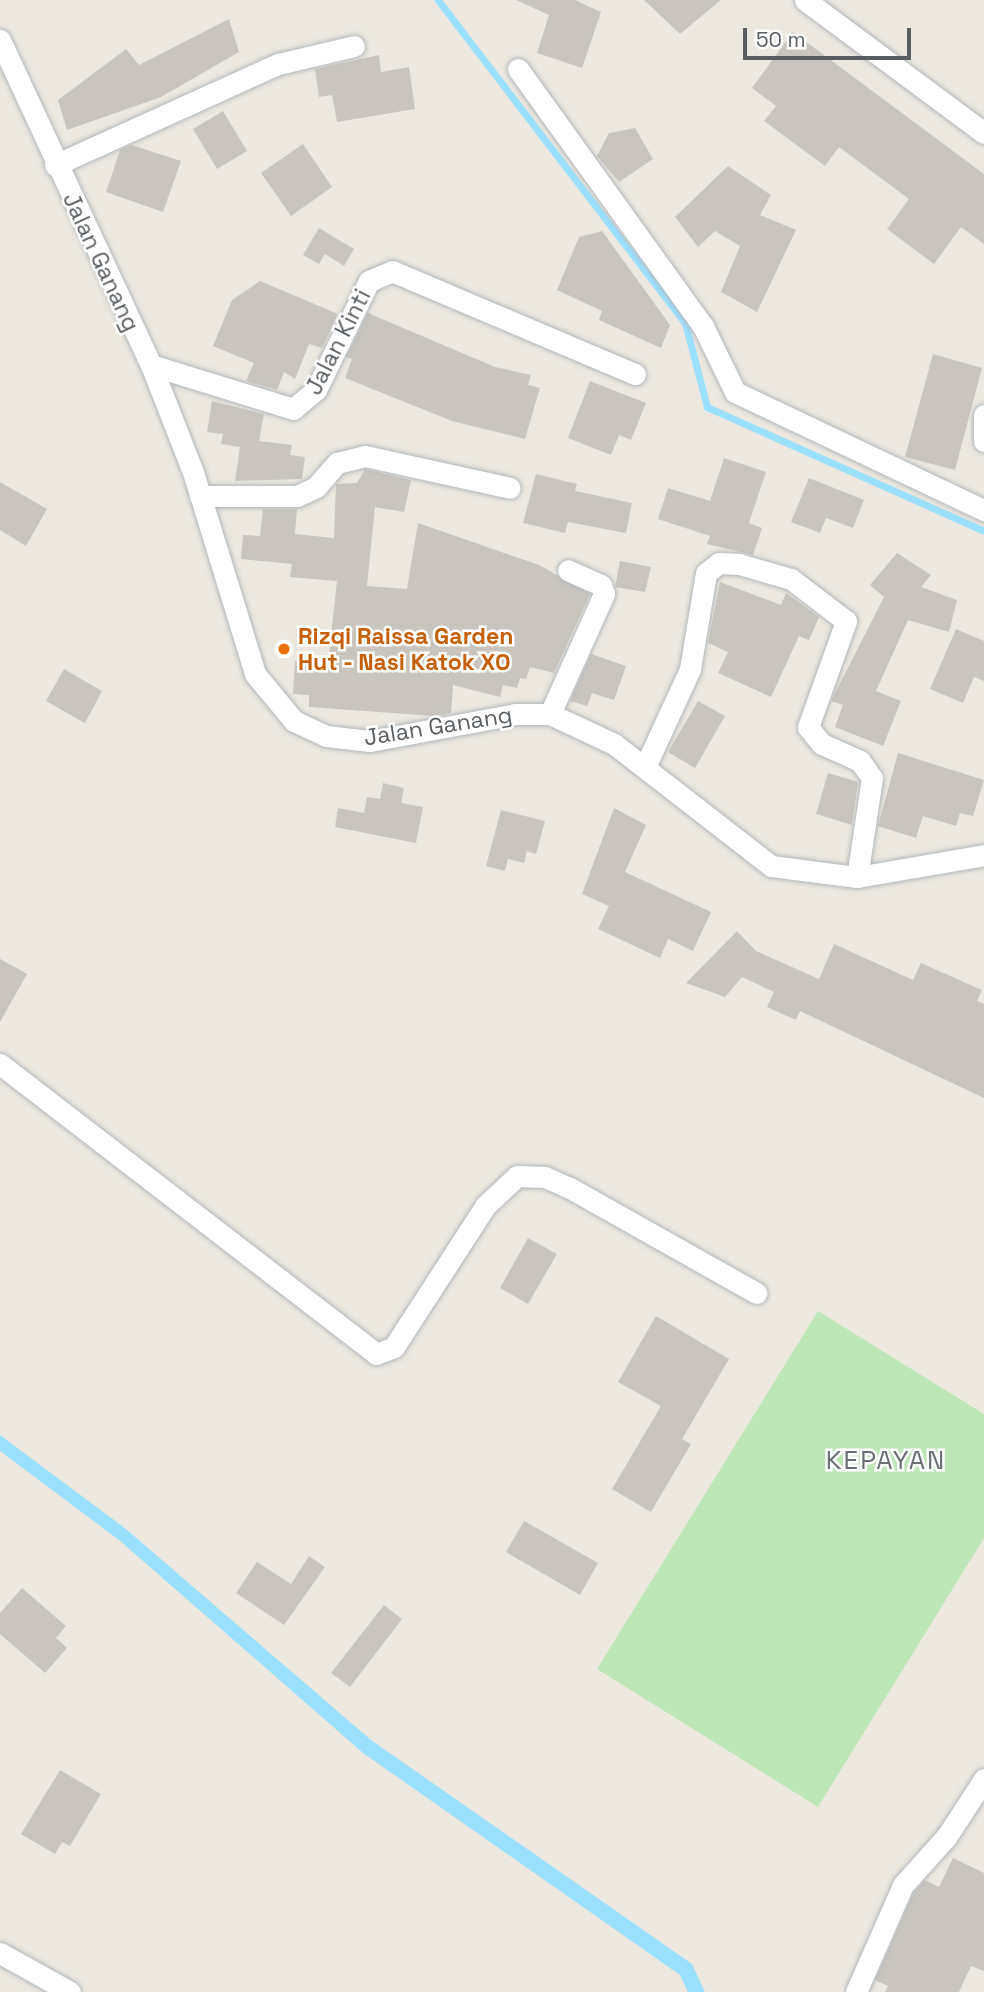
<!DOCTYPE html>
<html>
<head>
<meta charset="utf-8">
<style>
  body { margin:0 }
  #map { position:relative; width:984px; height:1992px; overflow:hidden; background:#ece8df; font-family:"Space Grotesk",sans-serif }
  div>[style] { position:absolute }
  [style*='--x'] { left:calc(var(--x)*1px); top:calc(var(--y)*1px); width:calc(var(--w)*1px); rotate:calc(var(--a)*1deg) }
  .green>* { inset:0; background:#bfe6b9 }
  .water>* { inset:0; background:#9ce0ff }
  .stream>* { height:7px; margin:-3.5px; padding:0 3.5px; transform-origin:3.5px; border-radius:3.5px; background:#9ce0ff }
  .building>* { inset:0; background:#c9c5be }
  .roads { filter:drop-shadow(0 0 2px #b2b7bb) drop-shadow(0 0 2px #b2b7bb) }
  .minor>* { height:21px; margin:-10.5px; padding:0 10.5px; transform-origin:10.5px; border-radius:10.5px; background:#fff }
  .dots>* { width:19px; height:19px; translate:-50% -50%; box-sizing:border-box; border:4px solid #fff; border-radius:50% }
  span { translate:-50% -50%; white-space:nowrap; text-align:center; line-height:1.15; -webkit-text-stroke:5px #fff; paint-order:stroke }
  .street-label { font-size:23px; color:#585d61 }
  .food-label { font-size:23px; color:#c56008; font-weight:700 }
  .left { translate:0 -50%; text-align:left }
  .quarter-label { font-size:26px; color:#696f73; letter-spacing:2px }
  .scale { position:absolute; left:743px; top:28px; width:168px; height:32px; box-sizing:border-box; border:4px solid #585d61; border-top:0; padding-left:9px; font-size:21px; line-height:24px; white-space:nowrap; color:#585d61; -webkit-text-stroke:5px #fff; paint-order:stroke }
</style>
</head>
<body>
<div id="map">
  <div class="green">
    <div style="clip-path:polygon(818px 1311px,984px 1414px,984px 1538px,818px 1807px,597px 1669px)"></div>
  </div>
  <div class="water">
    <div style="clip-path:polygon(0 1435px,126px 1529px,371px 1740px,692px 1964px,705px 1992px,688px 1992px,680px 1975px,363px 1753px,119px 1540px,0 1451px)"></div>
  </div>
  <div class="stream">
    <div style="--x:438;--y:0;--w:407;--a:52.6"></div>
    <div style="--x:685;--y:323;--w:87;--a:75.3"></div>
    <div style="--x:707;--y:407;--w:303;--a:24.1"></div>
  </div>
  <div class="building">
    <div style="clip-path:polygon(516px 0,575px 0,601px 12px,582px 68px,537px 53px,549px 15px)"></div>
    <div style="clip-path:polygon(644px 0,721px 0,680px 34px)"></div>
    <div style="clip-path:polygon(229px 19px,239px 52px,161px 97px,67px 130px,58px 100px,126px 49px,139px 65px)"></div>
    <div style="clip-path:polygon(793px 32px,984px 174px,984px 244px,961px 227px,934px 264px,887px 229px,909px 199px,839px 147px,825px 166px,764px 121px,776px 106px,752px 88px)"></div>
    <div style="clip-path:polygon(379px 55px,381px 72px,409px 67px,415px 109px,337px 122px,332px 95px,319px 97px,315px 69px)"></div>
    <div style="clip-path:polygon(223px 111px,247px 151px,217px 169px,193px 129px)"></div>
    <div style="clip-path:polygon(635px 128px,653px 159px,619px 182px,597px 156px,609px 133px)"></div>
    <div style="clip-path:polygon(303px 144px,332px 187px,291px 216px,261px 173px)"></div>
    <div style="clip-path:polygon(132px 145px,181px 161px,163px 212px,106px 192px,120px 150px)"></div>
    <div style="clip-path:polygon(728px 166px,771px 195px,760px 215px,796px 230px,757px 312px,721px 292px,740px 246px,715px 231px,698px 247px,675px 217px)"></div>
    <div style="clip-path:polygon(319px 228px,354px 249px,344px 266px,325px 254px,319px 264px,303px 255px)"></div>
    <div style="clip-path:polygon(602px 231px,670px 325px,661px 348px,599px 320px,602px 311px,557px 290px,579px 237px)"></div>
    <div style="clip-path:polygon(260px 281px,338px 314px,322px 348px,309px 344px,295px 379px,284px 372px,277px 390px,246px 381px,254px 363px,213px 346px,232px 300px)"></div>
    <div style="clip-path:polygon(368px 313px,495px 367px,531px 375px,528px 385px,540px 388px,525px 439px,452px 421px,345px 378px,352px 359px,346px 357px)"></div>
    <div style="clip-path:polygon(933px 354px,982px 368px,955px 470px,905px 457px)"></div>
    <div style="clip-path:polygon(590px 381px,646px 403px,631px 440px,619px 435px,611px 455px,568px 438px)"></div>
    <div style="clip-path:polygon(212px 401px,264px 414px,259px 441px,292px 445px,290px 455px,305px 457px,302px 479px,235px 481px,240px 447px,221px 444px,223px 434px,207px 432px)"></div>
    <div style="clip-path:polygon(724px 458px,766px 472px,749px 523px,762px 528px,753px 555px,707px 544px,710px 536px,658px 519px,668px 488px,710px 501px)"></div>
    <div style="clip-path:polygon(365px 469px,411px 480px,404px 512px,375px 507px,367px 586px,407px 589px,418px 523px,539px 565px,590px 594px,554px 673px,530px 667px,526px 679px,520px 678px,517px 688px,503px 685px,500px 697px,453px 685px,451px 713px,434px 716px,309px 707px,309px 695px,293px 694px,295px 661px,328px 663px,337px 581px,290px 577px,292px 564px,241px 559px,243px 535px,260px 536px,263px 509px,297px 509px,295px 534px,334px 538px,336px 484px,357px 483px)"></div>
    <div style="clip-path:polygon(536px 474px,577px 484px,575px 491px,632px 503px,626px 533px,568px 522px,565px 533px,523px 523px)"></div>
    <div style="clip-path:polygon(809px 478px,864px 500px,853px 528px,826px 518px,820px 533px,791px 522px)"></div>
    <div style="clip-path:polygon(0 482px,47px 509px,26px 546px,0 530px)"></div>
    <div style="clip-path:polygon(897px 553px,931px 575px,921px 587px,957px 600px,949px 632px,908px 620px,876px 691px,901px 701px,883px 746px,835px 727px,843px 705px,831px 701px,884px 597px,870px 585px)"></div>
    <div style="clip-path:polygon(620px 561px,651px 567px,645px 592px,615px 587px)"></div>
    <div style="clip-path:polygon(720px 582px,781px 605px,786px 593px,819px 617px,809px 640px,799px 636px,771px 697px,718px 673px,728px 652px,708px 643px)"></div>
    <div style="clip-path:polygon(956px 629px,984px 641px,984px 681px,974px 677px,963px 703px,930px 689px)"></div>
    <div style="clip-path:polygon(591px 654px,626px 666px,614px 700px,592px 693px,587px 706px,570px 701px)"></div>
    <div style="clip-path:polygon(64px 669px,102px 691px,85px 723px,46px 701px)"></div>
    <div style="clip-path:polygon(698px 701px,725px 716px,695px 768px,668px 752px)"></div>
    <div style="clip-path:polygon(898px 753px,984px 780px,973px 816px,960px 813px,956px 826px,923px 816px,916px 838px,878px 826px)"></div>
    <div style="clip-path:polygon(828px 773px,858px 782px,852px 825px,816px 814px)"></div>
    <div style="clip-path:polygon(383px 783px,404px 788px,401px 803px,423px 807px,416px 843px,335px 827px,338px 808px,364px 813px,367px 797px,380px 799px)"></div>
    <div style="clip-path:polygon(614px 808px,646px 825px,625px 872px,711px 912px,693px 951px,668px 939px,660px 958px,598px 929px,609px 906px,582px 894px)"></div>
    <div style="clip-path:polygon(501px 810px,545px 821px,536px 854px,527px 851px,524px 863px,508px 859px,505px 871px,486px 866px)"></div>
    <div style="clip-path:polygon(737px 931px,756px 951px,819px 979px,834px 944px,913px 980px,921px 963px,982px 990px,977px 1001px,984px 1004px,984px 1098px,800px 1011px,796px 1020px,767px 1007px,774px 992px,742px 977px,725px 997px,686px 983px)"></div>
    <div style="clip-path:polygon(0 959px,27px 974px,0 1022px)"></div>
    <div style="clip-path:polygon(528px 1238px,557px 1254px,528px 1304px,500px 1288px)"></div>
    <div style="clip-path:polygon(656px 1316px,729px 1359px,682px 1439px,691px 1444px,651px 1512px,612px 1489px,661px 1406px,618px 1382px)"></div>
    <div style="clip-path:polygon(524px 1521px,598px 1563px,580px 1595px,506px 1552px)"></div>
    <div style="clip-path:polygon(309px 1556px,325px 1567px,284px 1625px,236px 1593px,257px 1562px,291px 1584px)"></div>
    <div style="clip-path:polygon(22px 1588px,66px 1626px,56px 1638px,67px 1648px,45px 1673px,0 1634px,0 1613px)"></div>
    <div style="clip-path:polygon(384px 1605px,402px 1619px,350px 1687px,331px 1673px)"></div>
    <div style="clip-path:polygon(60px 1770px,101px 1794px,70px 1846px,62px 1842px,55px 1854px,21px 1834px)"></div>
    <div style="clip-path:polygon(953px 1858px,984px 1873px,984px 1971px,971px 1966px,959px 1992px,885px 1992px,888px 1986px,875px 1980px,914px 1892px,925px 1880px,939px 1887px)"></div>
  </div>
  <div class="roads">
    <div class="minor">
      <div style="--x:805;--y:0;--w:223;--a:36.6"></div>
      <div style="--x:0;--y:40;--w:358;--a:65.1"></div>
      <div style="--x:151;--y:365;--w:115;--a:68.6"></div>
      <div style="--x:193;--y:472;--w:211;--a:72.9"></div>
      <div style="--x:255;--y:674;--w:61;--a:50.3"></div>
      <div style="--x:294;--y:721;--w:35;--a:25"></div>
      <div style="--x:326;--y:736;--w:44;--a:6.5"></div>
      <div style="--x:370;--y:741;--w:147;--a:-10.5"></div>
      <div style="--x:515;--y:714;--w:35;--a:0"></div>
      <div style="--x:550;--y:714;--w:71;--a:25.1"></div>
      <div style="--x:614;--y:744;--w:199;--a:37.8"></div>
      <div style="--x:771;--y:866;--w:87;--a:7.3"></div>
      <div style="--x:857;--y:877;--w:129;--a:-9.8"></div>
      <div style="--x:518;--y:69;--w:317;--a:54.3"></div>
      <div style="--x:703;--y:326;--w:73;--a:64.1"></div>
      <div style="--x:735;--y:392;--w:276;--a:25.4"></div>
      <div style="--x:55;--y:165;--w:245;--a:-24.4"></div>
      <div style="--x:278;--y:64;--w:78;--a:-13.3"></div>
      <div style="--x:151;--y:365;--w:149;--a:17.2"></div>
      <div style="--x:293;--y:409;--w:30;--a:-40"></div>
      <div style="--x:316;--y:390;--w:121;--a:-64.1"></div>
      <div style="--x:369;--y:281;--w:25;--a:-23"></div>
      <div style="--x:392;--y:271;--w:264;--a:23"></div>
      <div style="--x:984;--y:415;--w:26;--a:90"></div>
      <div style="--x:200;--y:496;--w:97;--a:0"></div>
      <div style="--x:297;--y:496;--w:21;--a:-25"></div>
      <div style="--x:316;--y:487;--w:32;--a:-49"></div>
      <div style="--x:337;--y:463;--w:29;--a:-14"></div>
      <div style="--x:365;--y:456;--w:148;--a:12.4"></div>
      <div style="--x:550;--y:714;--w:132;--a:-65.8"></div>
      <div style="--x:604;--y:594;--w:9;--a:-108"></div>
      <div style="--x:601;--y:585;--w:36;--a:-156"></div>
      <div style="--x:645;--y:767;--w:108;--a:-65.3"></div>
      <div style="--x:690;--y:669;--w:97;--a:-80.5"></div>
      <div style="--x:706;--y:573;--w:16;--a:-38"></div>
      <div style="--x:719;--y:563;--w:20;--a:3"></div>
      <div style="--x:739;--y:564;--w:54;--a:16.1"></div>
      <div style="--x:791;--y:579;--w:69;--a:37.4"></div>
      <div style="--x:846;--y:621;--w:113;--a:109.7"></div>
      <div style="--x:808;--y:727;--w:22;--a:51"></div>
      <div style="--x:822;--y:744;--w:42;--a:24.1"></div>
      <div style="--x:860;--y:761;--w:21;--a:55"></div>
      <div style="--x:872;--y:778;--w:100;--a:98.6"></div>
      <div style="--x:0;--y:1064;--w:475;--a:37.6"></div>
      <div style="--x:376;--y:1354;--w:19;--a:-21"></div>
      <div style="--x:394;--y:1347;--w:169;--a:-57.1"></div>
      <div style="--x:486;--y:1205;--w:42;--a:-43.1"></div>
      <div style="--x:517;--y:1176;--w:28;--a:2"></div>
      <div style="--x:545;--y:1177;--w:27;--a:24"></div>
      <div style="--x:570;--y:1188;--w:214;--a:29.4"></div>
      <div style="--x:0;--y:1953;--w:80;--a:29.1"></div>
      <div style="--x:856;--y:1992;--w:117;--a:-66.3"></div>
      <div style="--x:903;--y:1885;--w:66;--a:-48.1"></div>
      <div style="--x:947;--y:1836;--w:68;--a:-57"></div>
    </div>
  </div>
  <div class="dots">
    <div style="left:284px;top:649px;background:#e8710a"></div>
  </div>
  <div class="street-label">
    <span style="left:101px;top:262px;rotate:65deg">Jalan Ganang</span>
    <span style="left:338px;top:342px;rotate:-63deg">Jalan Kinti</span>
    <span style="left:438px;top:726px;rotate:-9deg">Jalan Ganang</span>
  </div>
  <div class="food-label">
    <span class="left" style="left:298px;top:649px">Rizqi Raissa Garden<br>Hut - Nasi Katok XO</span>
  </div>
  <div class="quarter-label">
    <span style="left:886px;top:1461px">KEPAYAN</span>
  </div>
  <div class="scale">50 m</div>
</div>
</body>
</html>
